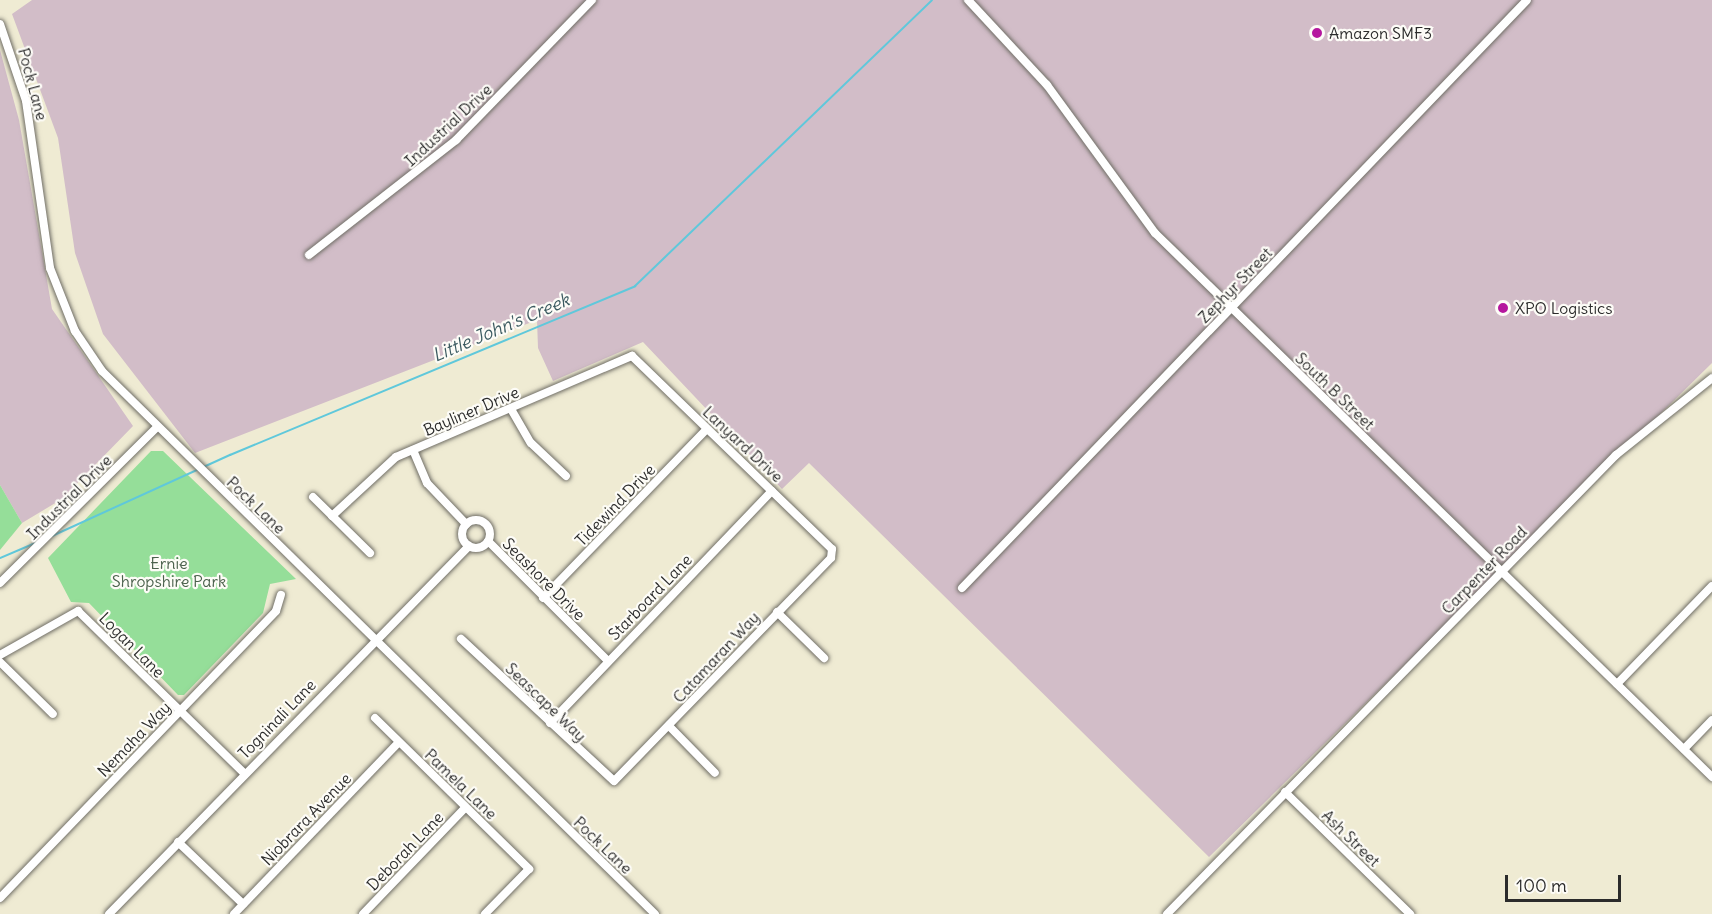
<!DOCTYPE html>
<html>
<head>
<meta charset="utf-8">
<style>
  body { margin:0 }
  #map { position:relative; width:1712px; height:914px; overflow:hidden; background:#efebd3; font-family:Delius,sans-serif }
  div>[style] { position:absolute }
  [style*='--x'] { left:calc(var(--x)*1px); top:calc(var(--y)*1px); width:calc(var(--w)*1px); rotate:calc(var(--a)*1deg) }
  .industrial>* { inset:0; background:#d2bdc8 }
  .green>* { inset:0; background:#95de99 }
  .stream>* { height:2px; margin:-1px; padding:0 1px; transform-origin:1px; border-radius:1px; background:#5fc8db }
  .roads { filter:drop-shadow(0 0 2px #706e66) drop-shadow(0 0 2px #706e66) }
  .minor>* { height:8px; margin:-4px; padding:0 4px; transform-origin:4px; border-radius:4px; background:#fff }
  .minor>.ring { margin:-4px; padding:0; box-sizing:content-box; background:none; border:8px solid #fff; border-radius:50% }
  .dots>* { width:16px; height:16px; translate:-50% -50%; box-sizing:border-box; border:3px solid #fdfcf7; border-radius:50% }
  span { translate:-50% -50%; white-space:nowrap; text-align:center; line-height:1.15; -webkit-text-stroke:4.5px #fdfcf7; paint-order:stroke }
  .poi-label { font-size:16px; color:#2b2b2b }
  .left { translate:0 -50%; text-align:left }
  .street-label { font-size:16px; color:#2b2b2b }
  .park-label { font-size:16px; color:#4b614c }
  .water-label { font-size:18px; color:#3b5a60; font-style:italic }
  .scale { position:absolute; left:1505px; top:875px; width:116px; height:27px; box-sizing:border-box; border:3px solid #2b2b2b; border-top:0; padding-left:8px; font-size:18px; line-height:21px; white-space:nowrap; color:#2b2b2b; -webkit-text-stroke:4px #fdfcf7; paint-order:stroke }
</style>
</head>
<body>
<div id="map">
  <div class="industrial">
    <div style="clip-path:polygon(32px 0,1712px 0,1712px 363px,1209px 857px,809px 463px,782px 489px,643px 342px,553px 381px,538px 348px,537px 320px,195px 453px,103px 334px,75px 253px,58px 138px,12px 14px)"></div>
    <div style="clip-path:polygon(0 50px,19px 120px,52px 309px,133px 426px,62px 499px,22px 523px,0 485px)"></div>
  </div>
  <div class="green">
    <div style="clip-path:polygon(151px 451px,163px 451px,296px 579px,270px 584px,263px 613px,184px 695px,178px 695px,89px 603px,71px 602px,48px 558px)"></div>
    <div style="clip-path:polygon(0 485px,22px 523px,0 550px)"></div>
  </div>
  <div class="stream">
    <div style="--x:52;--y:536;--w:196;--a:-24.5"></div>
    <div style="--x:230;--y:455;--w:439;--a:-22.6"></div>
    <div style="--x:635;--y:286;--w:412;--a:-43.9"></div>
    <div style="--x:0;--y:558;--w:39;--a:-23"></div>
  </div>
  <div class="roads">
    <div class="minor">
      <div style="--x:968;--y:0;--w:116;--a:47.1"></div>
      <div style="--x:1047;--y:85;--w:183;--a:53.9"></div>
      <div style="--x:1155;--y:233;--w:779;--a:44.32"></div>
      <div style="--x:0;--y:24;--w:81;--a:71.3"></div>
      <div style="--x:26;--y:101;--w:169;--a:81.8"></div>
      <div style="--x:50;--y:268;--w:68;--a:68.4"></div>
      <div style="--x:75;--y:331;--w:48;--a:56"></div>
      <div style="--x:102;--y:371;--w:775;--a:44.48"></div>
      <div style="--x:309;--y:255;--w:187;--a:-38"></div>
      <div style="--x:456;--y:140;--w:195;--a:-45.8"></div>
      <div style="--x:511;--y:409;--w:39;--a:60"></div>
      <div style="--x:531;--y:443;--w:48;--a:43.3"></div>
      <div style="--x:413;--y:450;--w:36;--a:67"></div>
      <div style="--x:427;--y:483;--w:57;--a:46.4"></div>
      <div style="--x:313;--y:497;--w:80;--a:44.5"></div>
      <div style="--x:332;--y:516;--w:87;--a:-42.7"></div>
      <div style="--x:396;--y:457;--w:257;--a:-23.2"></div>
      <div style="--x:632;--y:356;--w:278;--a:44"></div>
      <div style="--x:832;--y:549;--w:9;--a:96"></div>
      <div style="--x:831;--y:558;--w:311;--a:134.2"></div>
      <div style="--x:614;--y:781;--w:209;--a:-137.1"></div>
      <div class="ring" style="left:462px;top:520px;width:20px;height:20px"></div>
      <div style="--x:488;--y:541;--w:168;--a:45"></div>
      <div style="--x:0;--y:583;--w:220;--a:-44.8"></div>
      <div style="--x:962;--y:588;--w:815;--a:-46.14"></div>
      <div style="--x:543;--y:598;--w:234;--a:-45.9"></div>
      <div style="--x:777;--y:612;--w:66;--a:44.4"></div>
      <div style="--x:0;--y:655;--w:90;--a:-29.4"></div>
      <div style="--x:78;--y:611;--w:232;--a:44.3"></div>
      <div style="--x:0;--y:662;--w:74;--a:44.5"></div>
      <div style="--x:1617;--y:684;--w:136;--a:-45.9"></div>
      <div style="--x:375;--y:718;--w:216;--a:44.4"></div>
      <div style="--x:529;--y:869;--w:63;--a:134.4"></div>
      <div style="--x:550;--y:723;--w:321;--a:-46.3"></div>
      <div style="--x:670;--y:727;--w:64;--a:45.6"></div>
      <div style="--x:1684;--y:749;--w:40;--a:-46"></div>
      <div style="--x:1285;--y:792;--w:175;--a:44.3"></div>
      <div style="--x:178;--y:842;--w:90;--a:43.6"></div>
      <div style="--x:0;--y:898;--w:398;--a:-46.1"></div>
      <div style="--x:276;--y:611;--w:17;--a:-73"></div>
      <div style="--x:109;--y:914;--w:515;--a:-45.63"></div>
      <div style="--x:234;--y:914;--w:237;--a:-46.2"></div>
      <div style="--x:363;--y:914;--w:147;--a:-46.1"></div>
      <div style="--x:1167;--y:914;--w:642;--a:-45.63"></div>
      <div style="--x:1616;--y:455;--w:123;--a:-38.7"></div>
    </div>
  </div>
  <div class="dots">
    <div style="left:1317px;top:33px;background:#b5179e"></div>
    <div style="left:1503px;top:308px;background:#b5179e"></div>
  </div>
  <div class="poi-label">
    <span class="left" style="left:1329px;top:33px">Amazon SMF3</span>
    <span class="left" style="left:1515px;top:308px">XPO Logistics</span>
  </div>
  <div class="street-label">
    <span style="left:33px;top:84px;rotate:75deg">Pock Lane</span>
    <span style="left:448px;top:125px;rotate:-43deg">Industrial Drive</span>
    <span style="left:1235px;top:285px;rotate:-46deg">Zephyr Street</span>
    <span style="left:1335px;top:391px;rotate:44deg">South B Street</span>
    <span style="left:471px;top:411px;rotate:-23deg">Bayliner Drive</span>
    <span style="left:743px;top:444px;rotate:43deg">Lanyard Drive</span>
    <span style="left:69px;top:497px;rotate:-45deg">Industrial Drive</span>
    <span style="left:256px;top:505px;rotate:44deg">Pock Lane</span>
    <span style="left:615px;top:505px;rotate:-46deg">Tidewind Drive</span>
    <span style="left:1484px;top:570px;rotate:-46deg">Carpenter Road</span>
    <span style="left:544px;top:579px;rotate:45deg">Seashore Drive</span>
    <span style="left:650px;top:597px;rotate:-46deg">Starboard Lane</span>
    <span style="left:132px;top:645px;rotate:45deg">Logan Lane</span>
    <span style="left:716px;top:657px;rotate:-47deg">Catamaran Way</span>
    <span style="left:546px;top:702px;rotate:44deg">Seascape Way</span>
    <span style="left:277px;top:719px;rotate:-46deg">Togninali Lane</span>
    <span style="left:134px;top:739px;rotate:-46deg">Nemaha Way</span>
    <span style="left:461px;top:784px;rotate:44deg">Pamela Lane</span>
    <span style="left:306px;top:819px;rotate:-46deg">Niobrara Avenue</span>
    <span style="left:1351px;top:838px;rotate:44deg">Ash Street</span>
    <span style="left:603px;top:845px;rotate:44deg">Pock Lane</span>
    <span style="left:405px;top:851px;rotate:-46deg">Deborah Lane</span>
  </div>
  <div class="park-label">
    <span style="left:169px;top:572px">Ernie<br>Shropshire Park</span>
  </div>
  <div class="water-label">
    <span style="left:501px;top:328px;rotate:-23deg">Little John's Creek</span>
  </div>
  <div class="scale">100 m</div>
</div>
</body>
</html>
